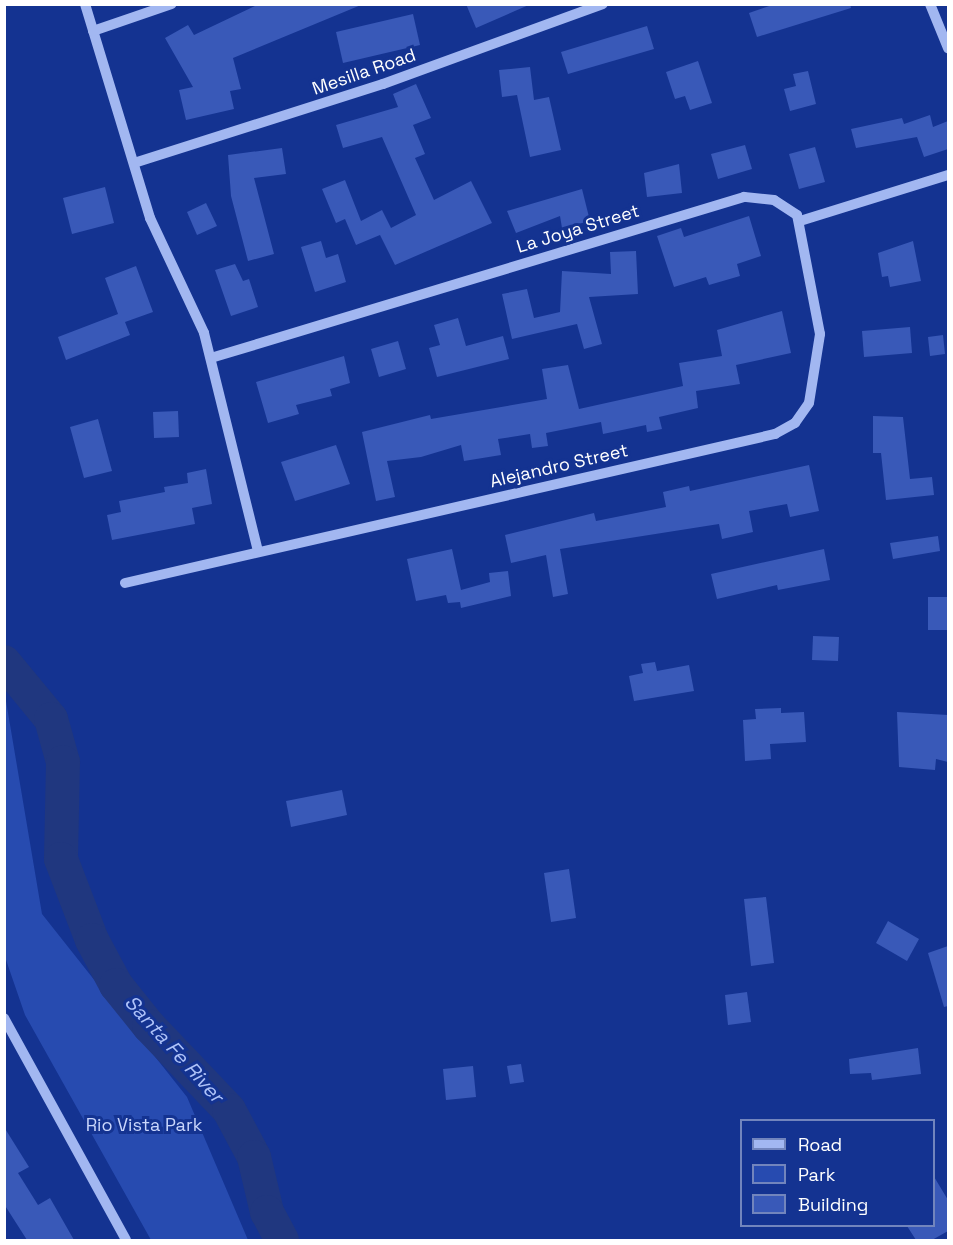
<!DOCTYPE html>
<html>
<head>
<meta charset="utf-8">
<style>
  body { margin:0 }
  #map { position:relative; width:953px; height:1245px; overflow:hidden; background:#143391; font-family:"Space Grotesk",sans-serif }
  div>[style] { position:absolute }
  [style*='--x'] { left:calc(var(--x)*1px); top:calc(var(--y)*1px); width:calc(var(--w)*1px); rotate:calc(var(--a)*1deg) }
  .green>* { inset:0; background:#274bb0 }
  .river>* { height:34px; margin:-17px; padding:0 17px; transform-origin:17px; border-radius:17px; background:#20377f }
  .building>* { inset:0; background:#3959b8 }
  .minor>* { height:10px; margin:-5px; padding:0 5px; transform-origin:5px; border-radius:5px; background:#a2b7f1 }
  span { translate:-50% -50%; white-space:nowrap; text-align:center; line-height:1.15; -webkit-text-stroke:6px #143391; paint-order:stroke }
  .street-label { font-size:18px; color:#fff }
  .park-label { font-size:18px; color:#c9d6fc }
  .water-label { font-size:20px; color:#aec2f8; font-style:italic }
  .frame { position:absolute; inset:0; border:6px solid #fff; pointer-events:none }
  .legend { position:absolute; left:740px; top:1119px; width:195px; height:108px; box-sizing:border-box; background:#143391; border:2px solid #7285bd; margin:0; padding:8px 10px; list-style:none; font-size:18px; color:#fff }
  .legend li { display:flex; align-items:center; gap:12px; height:30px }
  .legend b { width:30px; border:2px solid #7285bd }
</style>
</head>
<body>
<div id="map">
  <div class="green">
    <div style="clip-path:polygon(4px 689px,42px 914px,187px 1097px,248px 1240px,151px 1240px,25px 1015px,5px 957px)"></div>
  </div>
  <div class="river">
    <div style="--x:4;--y:662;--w:74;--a:50.5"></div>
    <div style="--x:51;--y:719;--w:45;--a:74.4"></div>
    <div style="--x:63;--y:762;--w:97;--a:91.2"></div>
    <div style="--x:61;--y:859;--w:87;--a:69.1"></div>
    <div style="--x:92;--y:940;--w:51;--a:61.9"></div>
    <div style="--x:116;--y:985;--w:53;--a:51.2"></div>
    <div style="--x:149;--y:1026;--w:116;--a:46.4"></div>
    <div style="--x:229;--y:1110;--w:53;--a:62"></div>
    <div style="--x:254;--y:1157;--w:57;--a:76.7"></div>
    <div style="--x:267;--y:1212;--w:32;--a:62"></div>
  </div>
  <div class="building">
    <div style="clip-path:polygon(259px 4px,361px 5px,233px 58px,241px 89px,230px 91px,234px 109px,186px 120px,179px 90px,193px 87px,165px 38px,188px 25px,194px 35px)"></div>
    <div style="clip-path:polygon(466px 4px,531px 4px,476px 28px)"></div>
    <div style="clip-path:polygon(775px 4px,850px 4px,851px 8px,757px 37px,749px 13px)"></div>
    <div style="clip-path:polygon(413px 14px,420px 45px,343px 63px,336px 32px)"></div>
    <div style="clip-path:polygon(647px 26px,654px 49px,568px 74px,561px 52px)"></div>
    <div style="clip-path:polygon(698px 61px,712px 103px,690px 110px,685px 96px,675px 99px,666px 72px)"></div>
    <div style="clip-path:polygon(530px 67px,534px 100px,549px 97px,561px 150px,530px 157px,517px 95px,502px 97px,499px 70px)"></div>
    <div style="clip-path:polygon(808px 71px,816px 104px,790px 111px,784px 89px,796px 86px,793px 74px)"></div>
    <div style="clip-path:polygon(416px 84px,431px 118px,413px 125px,425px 154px,415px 158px,434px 200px,471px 181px,492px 223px,395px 265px,380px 235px,356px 245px,345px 219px,336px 223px,322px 189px,345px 180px,361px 221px,382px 210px,391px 228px,416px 215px,382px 137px,343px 148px,336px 125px,398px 107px,393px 94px)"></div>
    <div style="clip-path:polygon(930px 115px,933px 127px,948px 121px,948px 149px,924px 157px,917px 137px,856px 148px,851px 129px,902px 118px,904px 124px)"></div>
    <div style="clip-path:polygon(745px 145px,752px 169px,718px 179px,711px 154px)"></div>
    <div style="clip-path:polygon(815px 147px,825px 182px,799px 189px,789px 154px)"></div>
    <div style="clip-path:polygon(282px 148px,286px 174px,254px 178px,274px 254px,248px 261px,231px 196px,228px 155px)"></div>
    <div style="clip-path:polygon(679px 164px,682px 193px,647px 197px,644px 173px)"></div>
    <div style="clip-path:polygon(105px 187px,114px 223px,72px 234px,63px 198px)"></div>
    <div style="clip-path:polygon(582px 189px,590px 221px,562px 228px,560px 216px,516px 233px,507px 211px)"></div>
    <div style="clip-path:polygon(206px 203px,217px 226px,197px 235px,187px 212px)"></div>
    <div style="clip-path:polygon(749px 216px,761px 256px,737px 264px,740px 276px,709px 285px,706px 277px,674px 287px,657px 236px,681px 228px,684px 237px)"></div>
    <div style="clip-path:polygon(321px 241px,326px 258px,338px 254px,346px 282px,315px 292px,301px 247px)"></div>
    <div style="clip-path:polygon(913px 241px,921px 281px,890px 287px,888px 276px,882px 277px,878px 253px)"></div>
    <div style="clip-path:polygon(636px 251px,638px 294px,589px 297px,602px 344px,584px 349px,577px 324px,512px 339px,502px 294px,527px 289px,534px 318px,560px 312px,562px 271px,611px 274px,610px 252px)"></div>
    <div style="clip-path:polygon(235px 264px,243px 281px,249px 279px,258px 307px,231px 316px,215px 270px)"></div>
    <div style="clip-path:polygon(136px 266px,153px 312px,125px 322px,130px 335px,66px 360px,58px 337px,118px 314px,105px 278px)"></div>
    <div style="clip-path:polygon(782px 311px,791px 353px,736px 365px,740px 384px,696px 391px,698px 408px,659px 417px,662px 429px,647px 432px,646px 425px,603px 434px,601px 422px,546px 433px,548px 446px,532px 448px,530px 434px,498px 439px,501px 455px,464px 461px,461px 445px,421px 457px,387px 461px,395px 497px,376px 501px,362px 432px,430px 415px,431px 419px,547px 399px,542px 369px,568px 365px,579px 409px,683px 386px,679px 363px,722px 356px,717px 330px)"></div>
    <div style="clip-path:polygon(458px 318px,466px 346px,503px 336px,509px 359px,437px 377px,429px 348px,440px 345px,434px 325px)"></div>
    <div style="clip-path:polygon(910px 327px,912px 353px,864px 357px,862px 331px)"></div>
    <div style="clip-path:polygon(943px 335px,945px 354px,930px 356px,928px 337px)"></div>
    <div style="clip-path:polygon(398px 341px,406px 369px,379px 377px,371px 349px)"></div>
    <div style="clip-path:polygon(344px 356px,350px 383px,330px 389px,332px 396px,296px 405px,299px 414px,268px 423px,256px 382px)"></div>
    <div style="clip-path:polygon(178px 411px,179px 437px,154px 438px,153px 412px)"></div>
    <div style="clip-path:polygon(873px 416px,903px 417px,910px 479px,932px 477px,934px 495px,886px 500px,881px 453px,873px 453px)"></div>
    <div style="clip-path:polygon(98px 419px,112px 471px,84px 478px,70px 427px)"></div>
    <div style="clip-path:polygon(336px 445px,350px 484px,295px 501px,281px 462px)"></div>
    <div style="clip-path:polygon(809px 465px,819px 511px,790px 517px,787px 504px,749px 511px,753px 532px,722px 539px,719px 524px,560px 549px,568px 594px,553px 597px,546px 555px,511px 563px,505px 535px,594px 513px,596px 521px,666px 507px,663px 492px,689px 486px,690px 491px)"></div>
    <div style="clip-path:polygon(206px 469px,212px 504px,192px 508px,195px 524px,112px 540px,107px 515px,121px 512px,119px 501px,165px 492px,164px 487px,188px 483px,187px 473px)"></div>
    <div style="clip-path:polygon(938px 536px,940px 551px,893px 559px,890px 543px)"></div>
    <div style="clip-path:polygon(452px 549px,461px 590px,490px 582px,489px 573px,508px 571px,511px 596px,461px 608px,460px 602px,448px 603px,446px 595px,416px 601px,407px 559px)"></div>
    <div style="clip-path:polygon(824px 549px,830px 580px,778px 590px,777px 585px,717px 599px,711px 574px)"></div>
    <div style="clip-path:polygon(928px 597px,948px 597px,948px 630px,928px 630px)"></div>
    <div style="clip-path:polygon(813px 636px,839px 637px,838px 661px,812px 660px)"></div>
    <div style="clip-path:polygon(655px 662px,657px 671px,689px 665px,694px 691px,634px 701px,629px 676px,643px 673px,641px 664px)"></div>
    <div style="clip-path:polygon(781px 708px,781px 713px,804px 712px,806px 742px,770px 744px,771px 759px,745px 761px,743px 720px,756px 719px,755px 709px)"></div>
    <div style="clip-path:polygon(897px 712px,948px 715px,948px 762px,936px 759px,935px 770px,899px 767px)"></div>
    <div style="clip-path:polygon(342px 790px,347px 815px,291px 827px,286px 801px)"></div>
    <div style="clip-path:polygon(569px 869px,576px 918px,551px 922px,544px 873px)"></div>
    <div style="clip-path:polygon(766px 897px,774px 963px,751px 966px,744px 899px)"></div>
    <div style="clip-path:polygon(888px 921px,919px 939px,907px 961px,876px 943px)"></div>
    <div style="clip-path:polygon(948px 946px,948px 1006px,944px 1007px,928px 953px)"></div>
    <div style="clip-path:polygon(747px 992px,751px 1022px,728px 1025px,725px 995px)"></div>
    <div style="clip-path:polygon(918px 1048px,921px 1074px,872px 1080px,871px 1073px,850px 1074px,849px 1059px)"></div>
    <div style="clip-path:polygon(521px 1064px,524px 1082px,510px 1084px,507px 1066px)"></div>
    <div style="clip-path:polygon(473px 1066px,476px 1097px,446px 1100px,443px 1069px)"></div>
    <div style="clip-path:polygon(4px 1127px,29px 1167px,18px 1173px,38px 1205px,50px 1198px,74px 1240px,27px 1240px,4px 1204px)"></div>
    <div style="clip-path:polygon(933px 1175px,948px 1200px,948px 1231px,932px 1240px,916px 1240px,907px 1226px,933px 1226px)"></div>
  </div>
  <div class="minor">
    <div style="--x:85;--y:4;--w:224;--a:73.1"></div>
    <div style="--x:150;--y:218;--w:127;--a:64.8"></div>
    <div style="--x:204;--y:333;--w:225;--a:76.1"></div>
    <div style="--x:930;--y:4;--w:48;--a:67.8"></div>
    <div style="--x:93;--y:31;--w:83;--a:-18.9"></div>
    <div style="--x:134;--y:163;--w:261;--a:-17.6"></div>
    <div style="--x:383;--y:84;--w:234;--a:-20"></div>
    <div style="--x:800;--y:221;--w:155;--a:-17.3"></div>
    <div style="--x:125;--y:583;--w:667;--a:-12.91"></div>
    <div style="--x:775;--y:434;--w:23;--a:-29"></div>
    <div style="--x:795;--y:423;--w:24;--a:-55"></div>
    <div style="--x:809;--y:403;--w:70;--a:-80.9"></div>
    <div style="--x:820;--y:334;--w:121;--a:-100.9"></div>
    <div style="--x:797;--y:215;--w:27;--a:-147"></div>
    <div style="--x:774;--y:200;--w:30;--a:-174"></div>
    <div style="--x:744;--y:197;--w:557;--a:163.19"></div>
    <div style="--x:4;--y:1018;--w:253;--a:61.2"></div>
  </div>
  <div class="street-label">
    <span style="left:364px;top:72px;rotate:-19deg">Mesilla Road</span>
    <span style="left:578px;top:229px;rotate:-17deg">La Joya Street</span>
    <span style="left:559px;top:466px;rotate:-13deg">Alejandro Street</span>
  </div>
  <div class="park-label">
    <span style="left:144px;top:1125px">Rio Vista Park</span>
  </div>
  <div class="water-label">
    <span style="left:174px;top:1049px;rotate:48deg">Santa Fe River</span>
  </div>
  <div class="frame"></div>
  <ul class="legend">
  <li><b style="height:8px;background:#a2b7f1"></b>Road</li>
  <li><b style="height:16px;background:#274bb0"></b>Park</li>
  <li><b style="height:16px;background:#3959b8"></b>Building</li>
  </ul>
</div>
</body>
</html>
